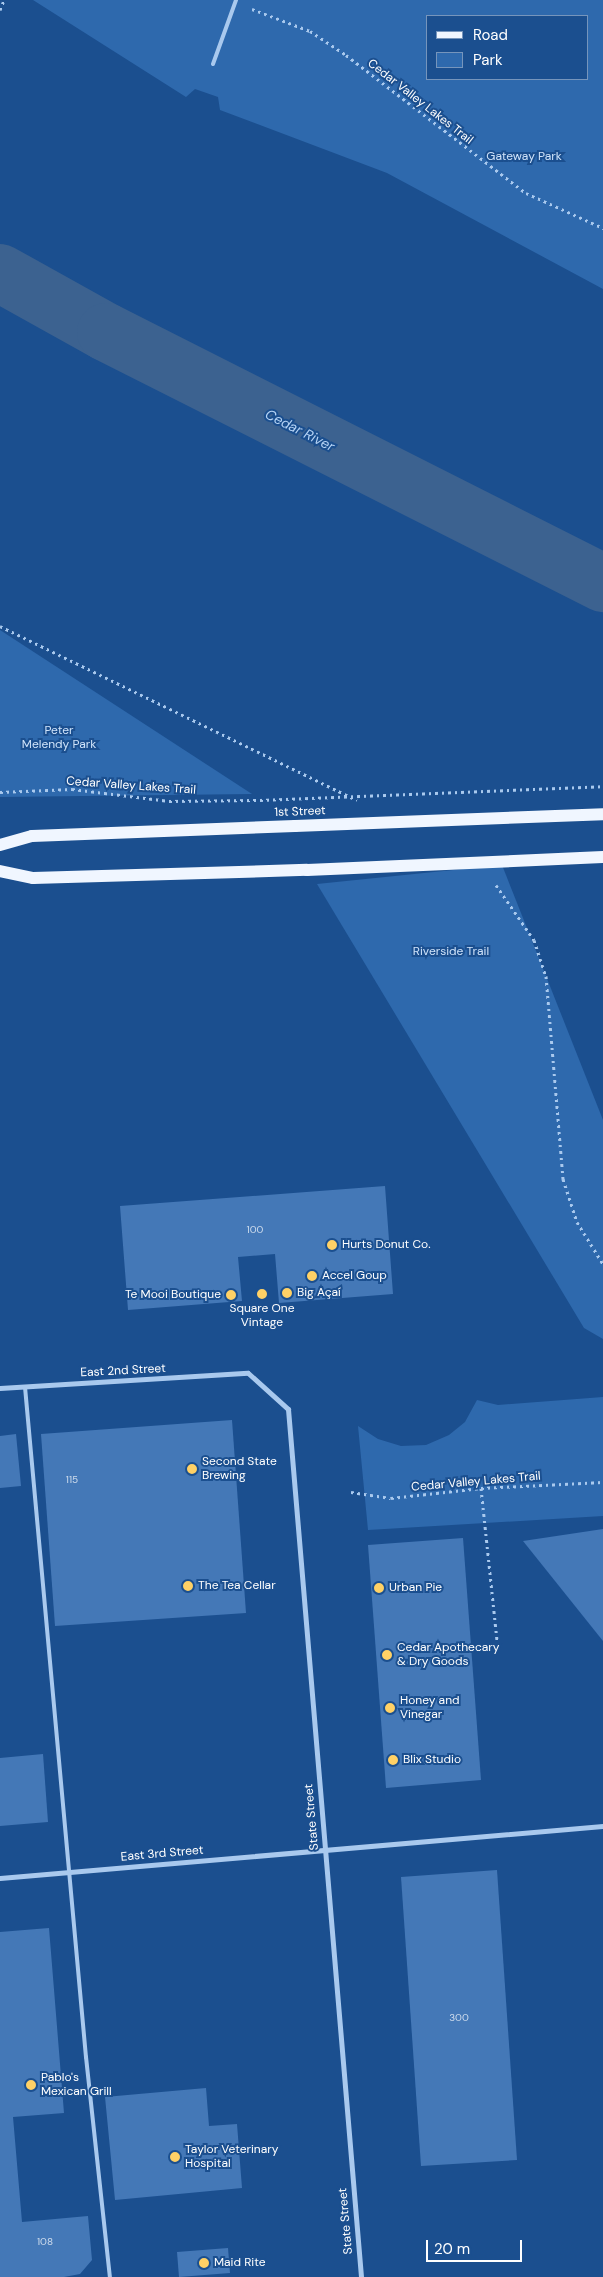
<!DOCTYPE html>
<html>
<head>
<meta charset="utf-8">
<style>
  body { margin:0 }
  #map { position:relative; width:603px; height:2277px; overflow:hidden; background:#1b4f8f; font-family:"DM Sans",sans-serif }
  div>[style] { position:absolute }
  [style*='--x'] { left:calc(var(--x)*1px); top:calc(var(--y)*1px); width:calc(var(--w)*1px); rotate:calc(var(--a)*1deg) }
  .green>* { inset:0; background:#2e69ad }
  .river>* { height:58px; margin:-29px; padding:0 29px; transform-origin:29px; border-radius:29px; background:#3c6290 }
  .building>* { inset:0; background:#4478b7 }
  .path>* { height:3px; margin-top:-1.5px; transform-origin:0; background:repeating-linear-gradient(90deg,#a9c9ee 0 2.5px,transparent 0 6.5px) }
  .service>* { height:4px; margin:-2px; padding:0 2px; transform-origin:2px; border-radius:2px; background:#a9c9ee }
  .minor>* { height:5px; margin:-2.5px; padding:0 2.5px; transform-origin:2.5px; border-radius:2.5px; background:#a9c9ee }
  .primary>* { height:12px; margin:-6px; padding:0 6px; transform-origin:6px; border-radius:6px; background:#f0f6ff }
  .path-bridge>* { height:3px; margin-top:-1.5px; transform-origin:0; background:repeating-linear-gradient(90deg,#a9c9ee 0 2.5px,transparent 0 6.5px) }
  .primary-bridge>* { height:12px; margin:-6px; padding:0 6px; transform-origin:6px; border-radius:6px; background:#f0f6ff }
  .dots>* { width:14px; height:14px; translate:-50% -50%; box-sizing:border-box; border:2px solid #1b4f8f; border-radius:50% }
  span { translate:-50% -50%; white-space:nowrap; text-align:center; line-height:1.15; -webkit-text-stroke:4px #1b4f8f; paint-order:stroke }
  .number-label { font-size:10px; color:#d0dded }
  .number-label span { -webkit-text-stroke-width:0 }
  .street-label { font-size:12px; color:#fff }
  .park-label { font-size:12px; color:#cfe3fa }
  .poi-label { font-size:12px; color:#fff }
  .left { translate:0 -50%; text-align:left }
  .right { translate:-100% -50%; text-align:right }
  .water-label { font-size:14px; color:#b5d3f5; font-style:italic }
  .legend { position:absolute; left:426px; top:15px; width:162px; height:65px; box-sizing:border-box; background:#1b4f8f; border:1px solid #7695bc; margin:0; padding:6px 9px; list-style:none; font-size:15px; color:#fff }
  .legend li { display:flex; align-items:center; gap:10px; height:25px }
  .legend b { width:25px; border:1px solid #7695bc }
  .scale { position:absolute; left:426px; top:2240px; width:96px; height:22px; box-sizing:border-box; border:2px solid #fff; border-top:0; padding-left:6px; font-size:15px; line-height:18px; white-space:nowrap; color:#fff; -webkit-text-stroke:4px #1b4f8f; paint-order:stroke }
</style>
</head>
<body>
<div id="map">
  <div class="green">
    <div style="clip-path:polygon(evenodd,33px 0,603px 0,603px 289px,387px 173px,220px 110px,218px 97px,195px 89px,186px 97px,33px 0,427px 16px,587px 16px,587px 79px,427px 79px,427px 16px)"></div>
    <div style="clip-path:polygon(0 630px,252px 794px,0 797px)"></div>
    <div style="clip-path:polygon(502px 865px,603px 1120px,603px 1339px,584px 1328px,317px 884px)"></div>
    <div style="clip-path:polygon(603px 1397px,603px 1516px,368px 1530px,358px 1426px,378px 1439px,401px 1446px,426px 1445px,449px 1435px,465px 1422px,477px 1400px,498px 1405px)"></div>
  </div>
  <div class="river">
    <div style="--x:0;--y:273;--w:121;--a:29.1"></div>
    <div style="--x:106;--y:332;--w:557;--a:26.8"></div>
  </div>
  <div class="building">
    <div style="clip-path:polygon(385px 1186px,393px 1294px,279px 1303px,275px 1254px,238px 1257px,242px 1301px,128px 1310px,120px 1206px)"></div>
    <div style="clip-path:polygon(232px 1420px,246px 1613px,55px 1626px,41px 1434px)"></div>
    <div style="clip-path:polygon(16px 1434px,21px 1486px,0 1488px,0 1436px)"></div>
    <div style="clip-path:polygon(603px 1529px,603px 1641px,523px 1541px)"></div>
    <div style="clip-path:polygon(463px 1538px,481px 1780px,386px 1788px,368px 1545px)"></div>
    <div style="clip-path:polygon(43px 1754px,48px 1822px,0 1826px,0 1758px)"></div>
    <div style="clip-path:polygon(497px 1870px,517px 2160px,421px 2166px,401px 1877px)"></div>
    <div style="clip-path:polygon(49px 1928px,64px 2113px,13px 2117px,22px 2222px,88px 2216px,92px 2260px,80px 2274px,64px 2277px,0 2277px,0 1932px)"></div>
    <div style="clip-path:polygon(206px 2088px,209px 2126px,237px 2124px,242px 2188px,115px 2200px,105px 2097px)"></div>
    <div style="clip-path:polygon(228px 2248px,230px 2273px,179px 2277px,177px 2252px)"></div>
  </div>
  <div class="path">
    <div style="--x:252;--y:9;--w:62;--a:20.8"></div>
    <div style="--x:310;--y:31;--w:43;--a:33.7"></div>
    <div style="--x:346;--y:55;--w:227;--a:37.5"></div>
    <div style="--x:526;--y:193;--w:85;--a:24.4"></div>
    <div style="--x:0;--y:10;--w:11;--a:-68"></div>
    <div style="--x:0;--y:626;--w:397;--a:26"></div>
    <div style="--x:0;--y:792;--w:72;--a:-2.4"></div>
    <div style="--x:72;--y:789;--w:98;--a:7.1"></div>
    <div style="--x:169;--y:801;--w:91;--a:-0.6"></div>
    <div style="--x:496;--y:885;--w:67;--a:55.4"></div>
    <div style="--x:534;--y:940;--w:38;--a:72"></div>
    <div style="--x:546;--y:976;--w:204;--a:85.2"></div>
    <div style="--x:563;--y:1179;--w:45;--a:72"></div>
    <div style="--x:577;--y:1222;--w:49;--a:58.2"></div>
    <div style="--x:481;--y:1488;--w:154;--a:84"></div>
    <div style="--x:351;--y:1492;--w:40;--a:8.5"></div>
    <div style="--x:391;--y:1498;--w:91;--a:-6.3"></div>
    <div style="--x:481;--y:1488;--w:122;--a:-2.8"></div>
  </div>
  <div class="service">
    <div style="--x:213;--y:64;--w:68;--a:-70.2"></div>
    <div style="--x:25;--y:1387;--w:673;--a:84.8"></div>
    <div style="--x:86;--y:2057;--w:221;--a:83.8"></div>
  </div>
  <div class="minor">
    <div style="--x:0;--y:1388;--w:248;--a:-3.5"></div>
    <div style="--x:248;--y:1373;--w:54;--a:42"></div>
    <div style="--x:288;--y:1409;--w:871;--a:85.19"></div>
    <div style="--x:0;--y:1878;--w:605;--a:-4.93"></div>
  </div>
  <div class="primary">
    <div style="--x:0;--y:845;--w:33;--a:-16"></div>
    <div style="--x:32;--y:836;--w:263;--a:-2.2"></div>
    <div style="--x:0;--y:871;--w:34;--a:12"></div>
    <div style="--x:33;--y:878;--w:274;--a:-1.7"></div>
  </div>
  <div class="path-bridge">
    <div style="--x:260;--y:800;--w:343;--a:-2.3"></div>
  </div>
  <div class="primary-bridge">
    <div style="--x:295;--y:826;--w:308;--a:-2.2"></div>
    <div style="--x:307;--y:870;--w:296;--a:-2.5"></div>
  </div>
  <div class="dots">
    <div style="left:332px;top:1245px;background:#ffd166"></div>
    <div style="left:312px;top:1276px;background:#ffd166"></div>
    <div style="left:287px;top:1293px;background:#ffd166"></div>
    <div style="left:262px;top:1294px;background:#ffd166"></div>
    <div style="left:231px;top:1295px;background:#ffd166"></div>
    <div style="left:192px;top:1469px;background:#ffd166"></div>
    <div style="left:188px;top:1586px;background:#ffd166"></div>
    <div style="left:379px;top:1588px;background:#ffd166"></div>
    <div style="left:387px;top:1655px;background:#ffd166"></div>
    <div style="left:390px;top:1708px;background:#ffd166"></div>
    <div style="left:393px;top:1760px;background:#ffd166"></div>
    <div style="left:31px;top:2085px;background:#ffd166"></div>
    <div style="left:175px;top:2157px;background:#ffd166"></div>
    <div style="left:204px;top:2263px;background:#ffd166"></div>
  </div>
  <div class="number-label">
    <span style="left:255px;top:1230px">100</span>
    <span style="left:72px;top:1480px">115</span>
    <span style="left:459px;top:2018px">300</span>
    <span style="left:45px;top:2242px">108</span>
  </div>
  <div class="street-label">
    <span style="left:420px;top:102px;rotate:38deg">Cedar Valley Lakes Trail</span>
    <span style="left:131px;top:786px;rotate:4deg">Cedar Valley Lakes Trail</span>
    <span style="left:300px;top:812px;rotate:-2deg">1st Street</span>
    <span style="left:123px;top:1371px;rotate:-3deg">East 2nd Street</span>
    <span style="left:476px;top:1482px;rotate:-5deg">Cedar Valley Lakes Trail</span>
    <span style="left:312px;top:1817px;rotate:-95deg">State Street</span>
    <span style="left:162px;top:1854px;rotate:-5deg">East 3rd Street</span>
    <span style="left:346px;top:2221px;rotate:-95deg">State Street</span>
  </div>
  <div class="park-label">
    <span style="left:524px;top:157px">Gateway Park</span>
    <span style="left:59px;top:738px">Peter<br>Melendy Park</span>
    <span style="left:451px;top:952px">Riverside Trail</span>
  </div>
  <div class="poi-label">
    <span class="left" style="left:342px;top:1245px">Hurts Donut Co.</span>
    <span class="left" style="left:322px;top:1276px">Accel Goup</span>
    <span class="left" style="left:297px;top:1293px">Big Açaí</span>
    <span class="right" style="left:221px;top:1295px">Te Mooi Boutique</span>
    <span style="left:262px;top:1316px">Square One<br>Vintage</span>
    <span class="left" style="left:202px;top:1469px">Second State<br>Brewing</span>
    <span class="left" style="left:198px;top:1586px">The Tea Cellar</span>
    <span class="left" style="left:389px;top:1588px">Urban Pie</span>
    <span class="left" style="left:397px;top:1655px">Cedar Apothecary<br>&amp; Dry Goods</span>
    <span class="left" style="left:400px;top:1708px">Honey and<br>Vinegar</span>
    <span class="left" style="left:403px;top:1760px">Blix Studio</span>
    <span class="left" style="left:41px;top:2085px">Pablo's<br>Mexican Grill</span>
    <span class="left" style="left:185px;top:2157px">Taylor Veterinary<br>Hospital</span>
    <span class="left" style="left:214px;top:2263px">Maid Rite</span>
  </div>
  <div class="water-label">
    <span style="left:300px;top:430px;rotate:27deg">Cedar River</span>
  </div>
  <ul class="legend">
  <li><b style="height:6px;background:#f0f6ff"></b>Road</li>
  <li><b style="height:14px;background:#2e69ad"></b>Park</li>
  </ul>
  <div class="scale">20 m</div>
</div>
</body>
</html>
